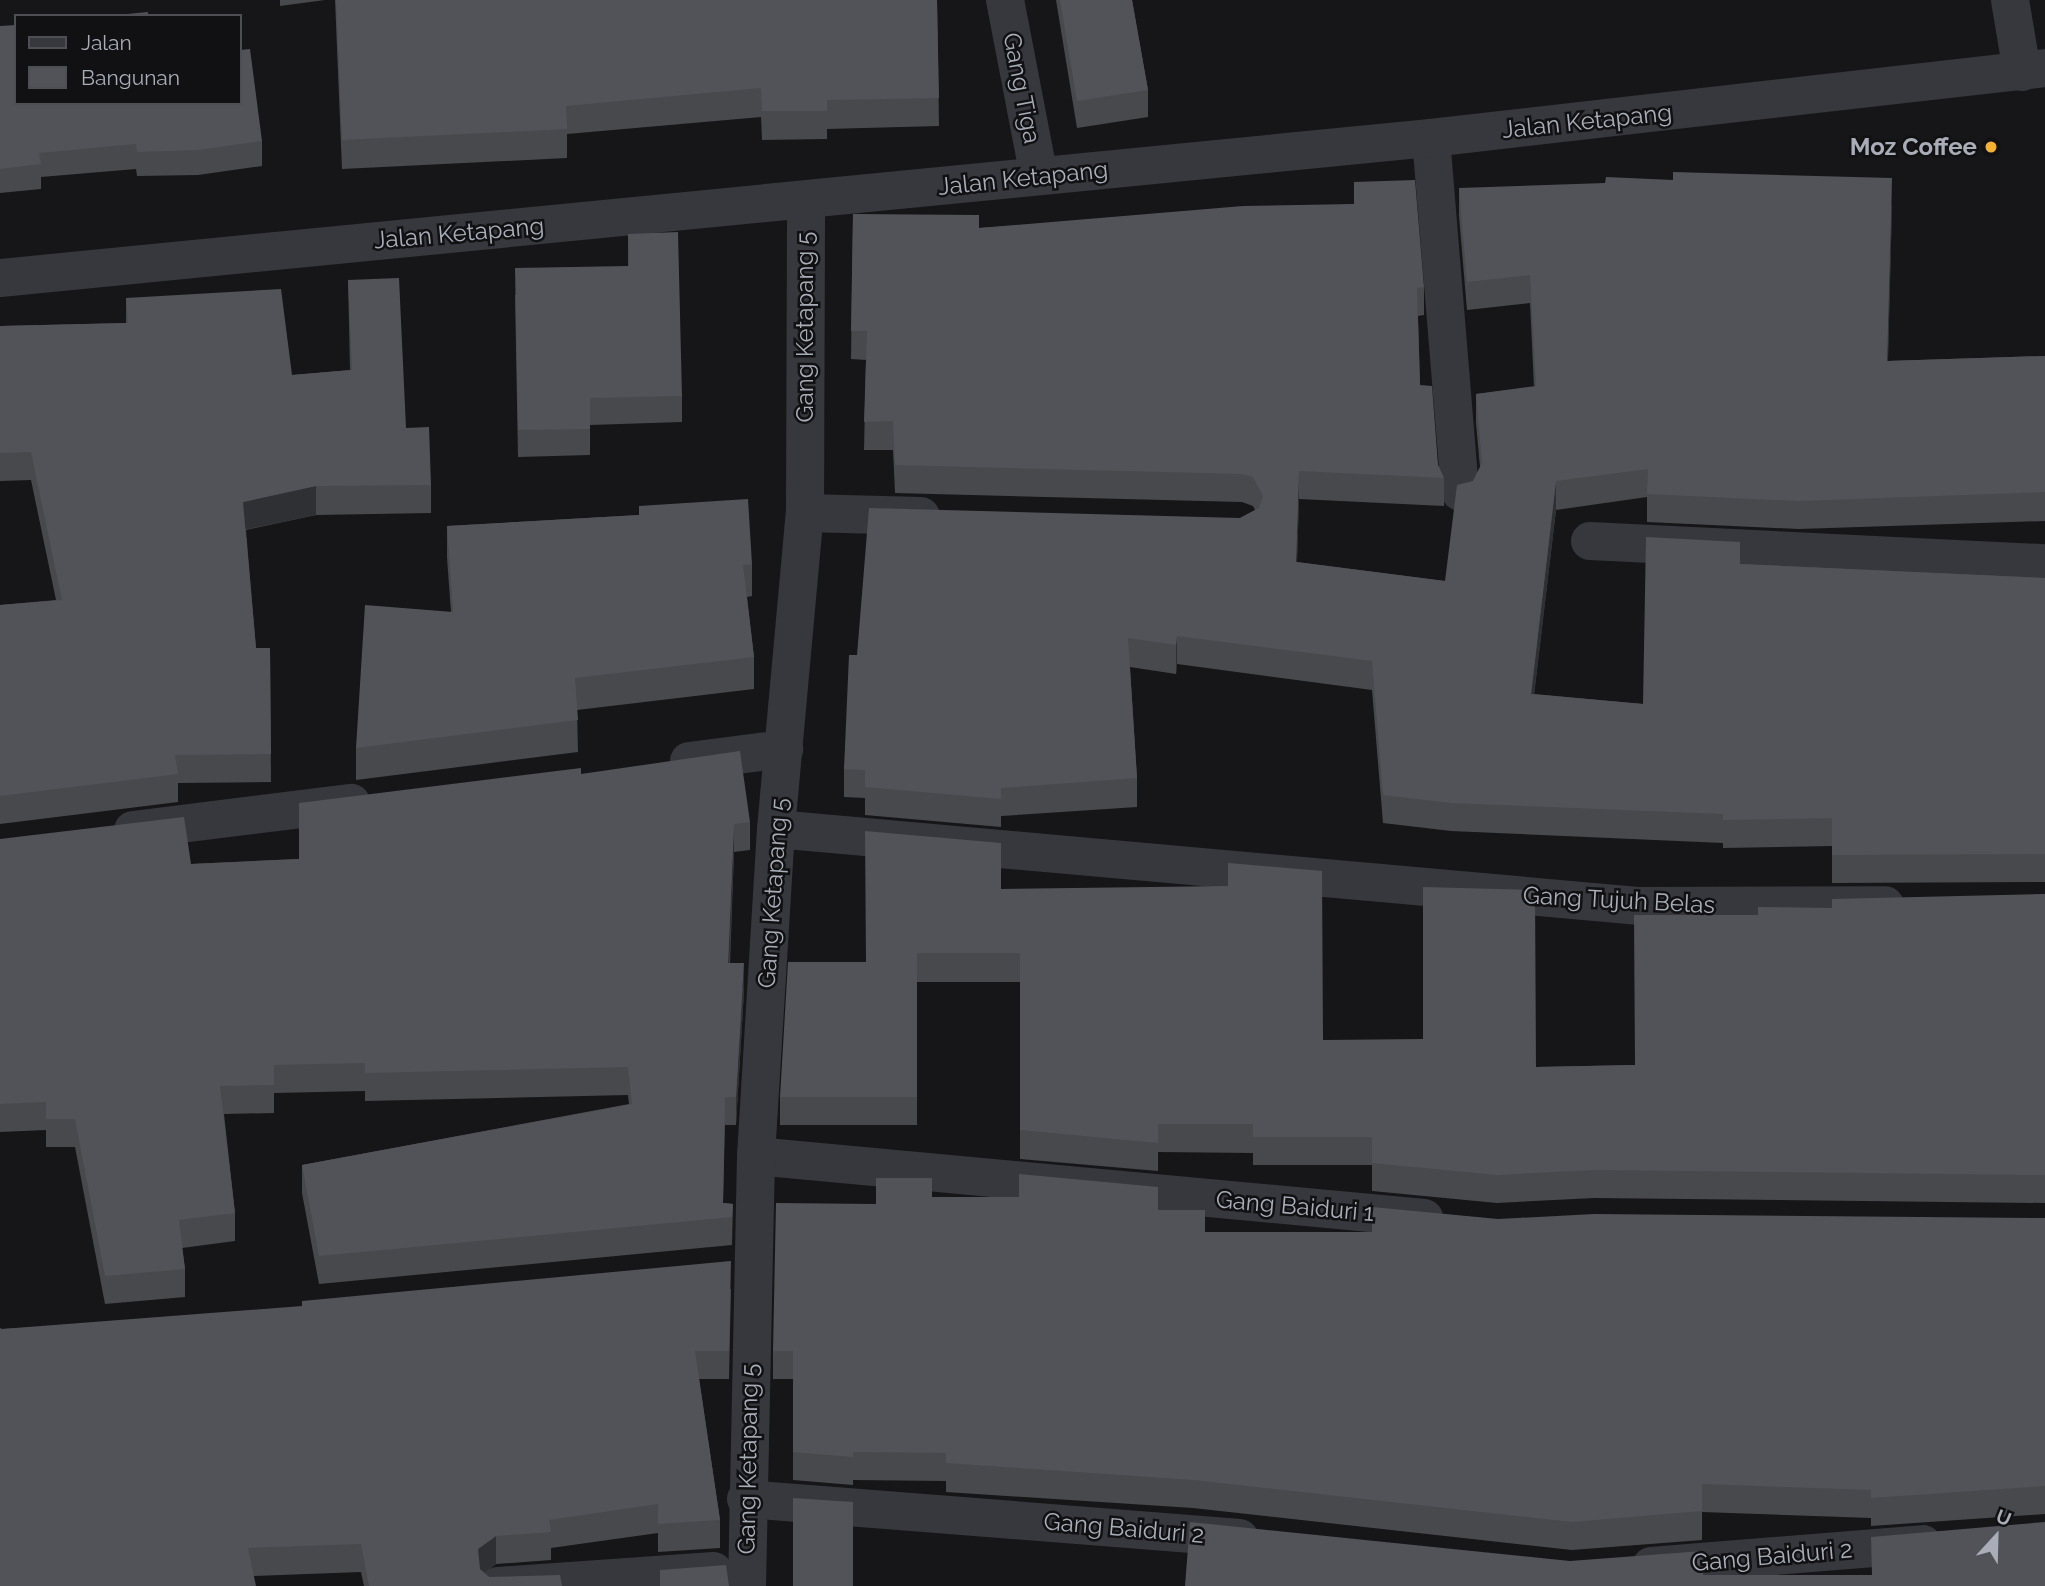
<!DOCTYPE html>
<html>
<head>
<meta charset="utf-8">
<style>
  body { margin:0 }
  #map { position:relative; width:2045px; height:1586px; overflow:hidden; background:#161618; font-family:Raleway,sans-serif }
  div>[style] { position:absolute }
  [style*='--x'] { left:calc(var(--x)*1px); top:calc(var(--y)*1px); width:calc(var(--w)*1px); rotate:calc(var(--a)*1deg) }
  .street>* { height:38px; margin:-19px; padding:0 19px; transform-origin:19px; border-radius:19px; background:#37383d }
  .wall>* { inset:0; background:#47494d }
  .shaded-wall>* { inset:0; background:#2f3033 }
  .building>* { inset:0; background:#525359 }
  .dots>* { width:19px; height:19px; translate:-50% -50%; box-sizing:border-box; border:4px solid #111113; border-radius:50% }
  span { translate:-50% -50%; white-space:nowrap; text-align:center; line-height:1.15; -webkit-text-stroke:5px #111113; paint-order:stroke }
  .street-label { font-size:24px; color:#a8adb8 }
  .poi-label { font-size:24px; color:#a8adb8; font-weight:700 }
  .right { translate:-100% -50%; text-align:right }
  .legend { position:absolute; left:14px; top:14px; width:228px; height:91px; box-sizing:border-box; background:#111113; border:2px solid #4d4f55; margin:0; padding:9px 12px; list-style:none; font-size:21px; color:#a8adb8 }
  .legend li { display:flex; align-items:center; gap:14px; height:35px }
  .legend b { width:35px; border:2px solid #4d4f55 }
  .north { position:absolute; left:1961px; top:1502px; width:70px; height:70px; -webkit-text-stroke:5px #111113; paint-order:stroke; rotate:22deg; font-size:19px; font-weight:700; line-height:28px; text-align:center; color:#a8adb8 }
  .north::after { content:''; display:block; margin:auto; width:24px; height:32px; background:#a8adb8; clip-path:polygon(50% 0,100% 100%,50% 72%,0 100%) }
</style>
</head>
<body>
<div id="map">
  <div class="street">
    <div style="--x:1005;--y:0;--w:179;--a:79.1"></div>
    <div style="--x:2010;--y:0;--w:73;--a:80.5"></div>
    <div style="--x:1431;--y:138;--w:355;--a:85.3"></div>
    <div style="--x:0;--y:278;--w:1438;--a:-5.59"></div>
    <div style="--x:1431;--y:138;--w:618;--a:-6.5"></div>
    <div style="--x:805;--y:513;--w:116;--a:1.5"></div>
    <div style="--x:1590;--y:541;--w:456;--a:2.8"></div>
    <div style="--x:689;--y:761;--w:96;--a:-7.2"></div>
    <div style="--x:776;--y:829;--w:865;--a:5.1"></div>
    <div style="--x:1638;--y:906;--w:247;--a:-0.2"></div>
    <div style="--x:133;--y:830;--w:220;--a:-7.1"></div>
    <div style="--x:756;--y:1156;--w:671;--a:5.3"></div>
    <div style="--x:746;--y:1499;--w:495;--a:4.5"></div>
    <div style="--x:1651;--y:1566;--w:273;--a:-4.6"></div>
    <div style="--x:498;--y:1586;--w:216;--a:-4"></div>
    <div style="--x:747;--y:1586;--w:430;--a:-88.8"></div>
    <div style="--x:756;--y:1156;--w:328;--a:-86.5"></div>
    <div style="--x:776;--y:829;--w:317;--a:-84.8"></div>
    <div style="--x:805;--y:513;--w:312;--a:-89.8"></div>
  </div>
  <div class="wall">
    <div style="clip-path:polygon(280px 0,325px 0,280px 6px)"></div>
    <div style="clip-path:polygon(335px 0,937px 0,939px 126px,827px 129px,827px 139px,762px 140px,761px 117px,567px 134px,567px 158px,342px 169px)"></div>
    <div style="clip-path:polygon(1056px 0,1132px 0,1148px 90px,1148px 117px,1077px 128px)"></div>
    <div style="clip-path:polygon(0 26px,262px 141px,262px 166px,198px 175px,137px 176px,136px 169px,41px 177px,41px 189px,0 193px)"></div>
    <div style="clip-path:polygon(1354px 182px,1424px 287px,1424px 315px,1418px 316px,1420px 385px,1438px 465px,1444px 478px,1444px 506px,1299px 499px,1297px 562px,1445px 581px,1473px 481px,1480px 467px,1476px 423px,1476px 394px,1534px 387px,1530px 303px,1467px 310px,1459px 216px,1459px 188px,1892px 206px,1888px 361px,2045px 356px,2045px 521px,1799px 529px,1647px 522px,1647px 497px,1556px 510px,1534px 694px,1643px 704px,1740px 564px,2045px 578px,2045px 882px,1832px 883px,1832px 846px,1723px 848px,1723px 843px,1451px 831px,1383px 823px,1372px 690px,1177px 664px,1176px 674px,1130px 667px,1137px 778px,1137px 807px,1001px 816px,1001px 827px,865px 815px,865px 798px,844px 797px,844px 769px,857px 655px,1240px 518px,1255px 510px,1253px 506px,1242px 502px,895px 493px,893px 450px,864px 450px,866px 360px,851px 359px,853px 214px,979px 228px,1354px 204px)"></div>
    <div style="clip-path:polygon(628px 234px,682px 396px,682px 422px,590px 425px,590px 455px,518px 457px,515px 295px,628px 266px)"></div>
    <div style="clip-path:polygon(348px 280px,406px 428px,431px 485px,431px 513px,316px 515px,246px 530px,256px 648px,270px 648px,271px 782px,178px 783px,178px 802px,0 824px,0 605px,56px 600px,31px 480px,0 481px,0 326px,126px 323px,126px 298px,292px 375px,350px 370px)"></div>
    <div style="clip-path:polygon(639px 506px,752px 564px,752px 596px,747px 597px,754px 657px,754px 689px,577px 710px,578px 752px,356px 780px,356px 748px,451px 612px,447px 558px,447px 526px,639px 515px)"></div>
    <div style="clip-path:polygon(581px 774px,750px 822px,750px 850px,734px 852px,730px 963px,744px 991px,736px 1125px,725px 1125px,723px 1203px,733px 1204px,732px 1245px,319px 1284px,302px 1193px,302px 1165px,629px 1104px,628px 1095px,365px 1101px,365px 1091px,274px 1093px,274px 1113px,224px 1114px,235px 1213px,235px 1241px,182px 1248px,185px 1269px,185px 1297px,105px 1304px,75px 1147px,46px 1147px,46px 1130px,0 1132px,0 839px,191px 864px,299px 859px)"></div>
    <div style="clip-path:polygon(1001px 889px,1323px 1040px,1536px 1067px,1635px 1065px,1758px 915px,1832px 908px,2045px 894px,2045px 1203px,1594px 1198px,1497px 1203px,1372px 1191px,1372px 1165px,1253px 1165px,1253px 1153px,1158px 1152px,1158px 1171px,1020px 1159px,1020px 982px,917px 982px,917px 1125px,780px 1125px,780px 1097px,866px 962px)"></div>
    <div style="clip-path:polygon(932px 1197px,1158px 1210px,1205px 1232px,1372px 1232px,1498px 1219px,2045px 1219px,2045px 1514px,1871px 1526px,1871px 1518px,1702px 1512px,1702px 1540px,1572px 1550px,1193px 1508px,946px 1492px,946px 1481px,853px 1480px,853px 1485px,793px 1480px,793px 1379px,773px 1379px,773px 1351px,876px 1204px)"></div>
    <div style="clip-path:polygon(731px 1289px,729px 1379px,699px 1379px,720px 1520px,720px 1548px,658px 1552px,658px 1533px,551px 1548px,551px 1560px,496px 1564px,484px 1573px,489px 1577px,562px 1586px,364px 1586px,361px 1572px,254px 1576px,2px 1329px)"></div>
  </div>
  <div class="shaded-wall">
    <div style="clip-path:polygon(1892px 178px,1892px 206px,1887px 389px,1887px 361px)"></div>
    <div style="clip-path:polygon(1299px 471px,1299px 499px,1296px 590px,1296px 562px)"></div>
    <div style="clip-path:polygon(1556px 481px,1556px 510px,1531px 722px,1531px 694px)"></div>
    <div style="clip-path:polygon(316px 486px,316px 515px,243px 530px,243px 502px)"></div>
    <div style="clip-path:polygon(1177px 636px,1177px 664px,1176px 674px,1176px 645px)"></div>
    <div style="clip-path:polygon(734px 824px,734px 852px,728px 991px,728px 963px)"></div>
    <div style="clip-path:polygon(744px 963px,744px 991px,736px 1125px,736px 1097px)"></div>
    <div style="clip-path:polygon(496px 1536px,496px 1564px,478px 1577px,478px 1549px)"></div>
  </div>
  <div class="building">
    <div style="clip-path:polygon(336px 0,937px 0,939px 98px,827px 100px,827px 111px,762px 111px,761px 88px,566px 106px,567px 129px,342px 140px)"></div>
    <div style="clip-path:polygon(1060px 0,1132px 0,1148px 90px,1077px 101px)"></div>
    <div style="clip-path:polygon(148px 12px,148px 16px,107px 16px)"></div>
    <div style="clip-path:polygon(16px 25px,16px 103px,240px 103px,240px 50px,250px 49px,262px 141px,198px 150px,137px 152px,136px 144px,39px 153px,41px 164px,0 169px,0 26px)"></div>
    <div style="clip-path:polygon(1673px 172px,1892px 178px,1887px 361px,2045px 356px,2045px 492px,1799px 501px,1647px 494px,1648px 469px,1556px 481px,1531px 694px,1643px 704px,1646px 537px,1740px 542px,1740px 564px,2045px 578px,2045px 854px,1832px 855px,1832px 818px,1723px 820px,1723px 814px,1451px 803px,1383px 795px,1372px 661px,1177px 636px,1176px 645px,1128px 638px,1137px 778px,1001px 788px,1001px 799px,865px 787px,865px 770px,844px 769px,849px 655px,857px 655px,869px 508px,1240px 518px,1259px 508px,1263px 496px,1253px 477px,1242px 474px,895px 465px,893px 421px,864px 422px,867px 331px,851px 331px,853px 214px,979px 215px,979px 228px,1243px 206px,1354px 204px,1354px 182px,1415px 180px,1424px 287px,1417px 288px,1420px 385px,1432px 386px,1438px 465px,1444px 478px,1299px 471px,1296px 562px,1445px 581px,1457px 485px,1473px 481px,1482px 463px,1476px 394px,1536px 386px,1530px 275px,1467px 282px,1459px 188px,1605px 183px,1606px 177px,1673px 180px)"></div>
    <div style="clip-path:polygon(678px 232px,682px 396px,590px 398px,590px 429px,518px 430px,515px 268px,629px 266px,628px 234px)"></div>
    <div style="clip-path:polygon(399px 278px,406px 428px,429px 427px,431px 485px,316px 486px,243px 502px,256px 648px,270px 648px,271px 754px,175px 755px,178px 774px,0 796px,0 605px,62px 600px,31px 452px,0 453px,0 326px,128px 323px,126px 298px,281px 289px,292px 375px,352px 370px,348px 280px)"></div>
    <div style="clip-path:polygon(748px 499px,752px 564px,743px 565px,754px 657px,575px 678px,578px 720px,356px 748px,365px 605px,453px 612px,447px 526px,639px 515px,639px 506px)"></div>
    <div style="clip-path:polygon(740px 751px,750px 822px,734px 824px,728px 963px,744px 963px,736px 1097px,725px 1097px,723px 1203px,733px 1204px,732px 1217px,319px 1256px,302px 1165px,632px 1104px,628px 1067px,365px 1073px,365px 1063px,274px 1065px,274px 1085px,220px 1086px,235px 1213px,179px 1220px,185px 1269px,105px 1276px,75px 1119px,46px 1119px,46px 1102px,0 1104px,0 839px,184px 817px,191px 864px,299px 859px,299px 803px,581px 768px,581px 774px)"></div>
    <div style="clip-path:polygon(865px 831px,1001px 843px,1001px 889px,1228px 886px,1228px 863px,1322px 871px,1323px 1040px,1423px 1039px,1423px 887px,1535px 890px,1536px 1067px,1635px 1065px,1634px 915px,1758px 915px,1758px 907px,1832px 908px,1832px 899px,2045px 894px,2045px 1175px,1594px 1170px,1497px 1175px,1372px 1163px,1372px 1137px,1253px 1137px,1253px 1124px,1158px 1124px,1158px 1143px,1020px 1130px,1020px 953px,917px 953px,917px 1097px,780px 1097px,788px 962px,866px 962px)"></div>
    <div style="clip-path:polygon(1019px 1174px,1158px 1187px,1158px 1210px,1205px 1210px,1205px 1232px,1372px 1232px,1372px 1207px,1498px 1219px,1594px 1214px,2045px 1218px,2045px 1486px,1871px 1498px,1871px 1490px,1702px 1484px,1702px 1511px,1572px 1522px,1193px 1480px,946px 1463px,946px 1453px,853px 1452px,853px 1457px,793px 1452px,793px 1351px,773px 1351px,776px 1203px,876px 1204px,876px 1178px,932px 1178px,932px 1197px,1019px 1197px)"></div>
    <div style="clip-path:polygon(731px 1261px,729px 1351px,695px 1351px,720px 1520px,658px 1524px,658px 1504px,549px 1520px,551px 1532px,496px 1536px,478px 1549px,480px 1569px,489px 1577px,560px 1575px,562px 1586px,369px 1586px,361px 1544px,248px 1548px,256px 1586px,0 1586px,0 1328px,2px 1329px,302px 1306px,302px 1301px)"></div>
    <div style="clip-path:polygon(793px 1498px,853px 1502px,853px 1586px,793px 1586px)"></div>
    <div style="clip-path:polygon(1190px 1522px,1570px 1561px,1703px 1551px,1703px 1575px,1872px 1575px,1871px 1537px,2045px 1522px,2045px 1586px,1185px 1586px)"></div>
    <div style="clip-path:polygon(726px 1565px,729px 1586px,660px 1586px,660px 1570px)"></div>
  </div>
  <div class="dots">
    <div style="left:1991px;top:147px;background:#f2b134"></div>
  </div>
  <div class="street-label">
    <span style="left:1022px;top:88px;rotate:79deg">Gang Tiga</span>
    <span style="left:1587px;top:121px;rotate:-6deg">Jalan Ketapang</span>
    <span style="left:1023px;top:178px;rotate:-6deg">Jalan Ketapang</span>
    <span style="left:459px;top:233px;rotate:-5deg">Jalan Ketapang</span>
    <span style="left:805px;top:327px;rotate:-90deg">Gang Ketapang 5</span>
    <span style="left:773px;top:893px;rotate:-86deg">Gang Ketapang 5</span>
    <span style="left:1619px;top:900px;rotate:3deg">Gang Tujuh Belas</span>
    <span style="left:1295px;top:1206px;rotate:5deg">Gang Baiduri 1</span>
    <span style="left:748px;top:1459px;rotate:-89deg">Gang Ketapang 5</span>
    <span style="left:1124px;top:1528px;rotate:5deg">Gang Baiduri 2</span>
    <span style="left:1772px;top:1556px;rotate:-5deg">Gang Baiduri 2</span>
  </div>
  <div class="poi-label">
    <span class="right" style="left:1977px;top:147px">Moz Coffee</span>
  </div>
  <ul class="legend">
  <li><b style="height:9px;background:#37383d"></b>Jalan</li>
  <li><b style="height:19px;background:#525359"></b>Bangunan</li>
  </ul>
  <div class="north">U</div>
</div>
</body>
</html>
